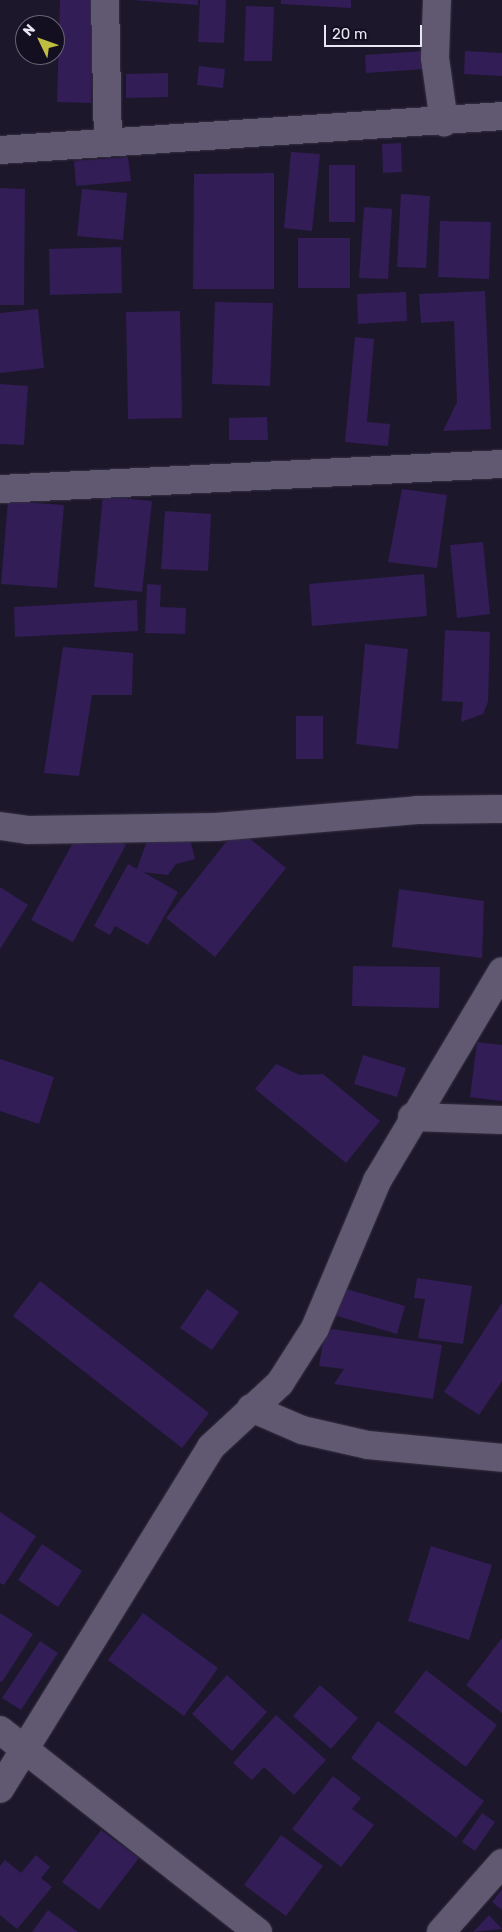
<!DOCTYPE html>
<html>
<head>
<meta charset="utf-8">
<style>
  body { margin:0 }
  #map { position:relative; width:502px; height:1932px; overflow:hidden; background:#1d172b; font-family:Rubik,sans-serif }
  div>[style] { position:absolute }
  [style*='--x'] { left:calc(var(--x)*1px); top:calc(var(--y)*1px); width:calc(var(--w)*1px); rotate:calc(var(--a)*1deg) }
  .building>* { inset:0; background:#321d56 }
  .roads { filter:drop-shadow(0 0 1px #353140) drop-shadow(0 0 1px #353140) }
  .street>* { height:28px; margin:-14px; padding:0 14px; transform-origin:14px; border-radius:14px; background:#605971 }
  span { translate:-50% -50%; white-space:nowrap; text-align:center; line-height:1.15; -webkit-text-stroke:5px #140e21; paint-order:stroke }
  .north { position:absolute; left:15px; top:15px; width:50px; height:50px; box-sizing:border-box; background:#140e21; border:1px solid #6a6576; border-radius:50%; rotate:312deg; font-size:14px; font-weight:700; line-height:20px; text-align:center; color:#eae7f5 }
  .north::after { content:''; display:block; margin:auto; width:18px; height:22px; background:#c0be40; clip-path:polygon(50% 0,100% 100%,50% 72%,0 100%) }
  .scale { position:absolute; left:324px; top:25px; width:98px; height:22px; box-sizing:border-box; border:2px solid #eae7f5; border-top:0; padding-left:6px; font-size:15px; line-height:18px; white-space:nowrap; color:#eae7f5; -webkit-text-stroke:4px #140e21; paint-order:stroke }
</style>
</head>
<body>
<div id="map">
  <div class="building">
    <div style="clip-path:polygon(60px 0,94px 0,91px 103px,57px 102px)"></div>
    <div style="clip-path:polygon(132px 0,198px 0,198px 5px)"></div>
    <div style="clip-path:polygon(200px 0,226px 0,224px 43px,198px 42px)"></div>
    <div style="clip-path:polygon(281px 0,351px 0,351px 8px,281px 4px)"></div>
    <div style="clip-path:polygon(246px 6px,274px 7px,272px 61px,244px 61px)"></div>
    <div style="clip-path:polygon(424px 51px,425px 69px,366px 73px,365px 55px)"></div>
    <div style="clip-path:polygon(465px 51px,502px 53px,502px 76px,464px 74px)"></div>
    <div style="clip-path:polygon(199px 66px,225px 69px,223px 88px,197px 85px)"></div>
    <div style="clip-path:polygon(168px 73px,168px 97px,126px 98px,126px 74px)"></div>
    <div style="clip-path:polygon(401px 143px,402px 172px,383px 173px,382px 144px)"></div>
    <div style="clip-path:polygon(291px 152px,320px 154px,312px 231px,284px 228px)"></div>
    <div style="clip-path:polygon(128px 157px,131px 181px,76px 186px,74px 161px)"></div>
    <div style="clip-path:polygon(329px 165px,355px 165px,355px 222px,329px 222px)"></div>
    <div style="clip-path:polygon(274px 173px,274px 289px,193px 289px,194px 174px)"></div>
    <div style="clip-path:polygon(0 188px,25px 189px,24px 305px,0 305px)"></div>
    <div style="clip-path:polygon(82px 189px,127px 193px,123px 240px,77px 236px)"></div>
    <div style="clip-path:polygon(401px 194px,430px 196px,426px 268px,397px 267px)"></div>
    <div style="clip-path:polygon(364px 207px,392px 209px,388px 279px,359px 278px)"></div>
    <div style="clip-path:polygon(440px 221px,491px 222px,489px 279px,438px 277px)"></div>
    <div style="clip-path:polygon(298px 238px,350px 238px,350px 288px,298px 288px)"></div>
    <div style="clip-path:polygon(121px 247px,122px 293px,50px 295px,49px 249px)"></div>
    <div style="clip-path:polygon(485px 291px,491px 429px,443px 431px,457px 402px,454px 321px,421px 323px,419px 294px)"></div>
    <div style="clip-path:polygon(406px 292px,407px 321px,358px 324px,357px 294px)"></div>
    <div style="clip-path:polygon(215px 302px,273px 303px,270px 386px,212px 384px)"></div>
    <div style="clip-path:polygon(38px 309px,44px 368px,0 373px,0 313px)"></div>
    <div style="clip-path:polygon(180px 311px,182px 418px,128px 419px,126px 312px)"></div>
    <div style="clip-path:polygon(355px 337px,374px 339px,367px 422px,390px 424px,388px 446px,345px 442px)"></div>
    <div style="clip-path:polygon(0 384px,28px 386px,24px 445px,0 444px)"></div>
    <div style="clip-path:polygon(267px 417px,268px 440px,229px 440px,229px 418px)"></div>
    <div style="clip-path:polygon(402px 489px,447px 495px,437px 568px,388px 562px)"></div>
    <div style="clip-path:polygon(103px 496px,152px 501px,142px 592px,94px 587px)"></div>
    <div style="clip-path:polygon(8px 501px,64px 505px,57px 588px,1px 584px)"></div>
    <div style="clip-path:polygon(165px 511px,211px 514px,208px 571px,161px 569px)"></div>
    <div style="clip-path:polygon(483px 542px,490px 614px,457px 618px,450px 545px)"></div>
    <div style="clip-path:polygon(424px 574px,427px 616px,312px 626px,309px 584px)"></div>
    <div style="clip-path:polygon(147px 584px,161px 585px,160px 607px,186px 608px,185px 634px,145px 633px)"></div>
    <div style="clip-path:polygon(137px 600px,138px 631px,15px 637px,14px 607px)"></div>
    <div style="clip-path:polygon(445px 630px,490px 632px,488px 702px,483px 714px,461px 722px,463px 702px,442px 701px)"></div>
    <div style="clip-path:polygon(365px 644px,408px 649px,398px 749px,356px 744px)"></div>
    <div style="clip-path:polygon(63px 647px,133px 653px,132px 695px,92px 695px,79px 776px,44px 773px)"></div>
    <div style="clip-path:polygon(296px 716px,323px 716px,323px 759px,296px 759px)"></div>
    <div style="clip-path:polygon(84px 822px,126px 845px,73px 942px,31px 920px)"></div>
    <div style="clip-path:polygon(237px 828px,286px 868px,215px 957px,166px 918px)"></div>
    <div style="clip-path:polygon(150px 832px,190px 839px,195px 859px,176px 864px,168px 875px,143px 872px,178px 892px,148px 945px,115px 926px,110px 935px,94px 926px,128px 864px,137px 869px)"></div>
    <div style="clip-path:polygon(0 887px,28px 905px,0 949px)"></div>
    <div style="clip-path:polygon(399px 889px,484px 901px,482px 958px,392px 947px)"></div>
    <div style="clip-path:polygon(353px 966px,440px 967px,439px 1008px,352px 1006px)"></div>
    <div style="clip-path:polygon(477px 1042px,502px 1045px,502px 1101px,470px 1097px)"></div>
    <div style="clip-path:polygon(363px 1055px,406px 1068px,397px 1097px,354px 1084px)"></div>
    <div style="clip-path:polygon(0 1059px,54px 1077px,39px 1124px,0 1111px)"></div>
    <div style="clip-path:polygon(276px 1064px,300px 1075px,323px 1074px,380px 1121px,346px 1163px,255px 1089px)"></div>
    <div style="clip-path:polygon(417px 1278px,472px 1286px,463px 1344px,418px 1338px,425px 1299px,414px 1298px)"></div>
    <div style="clip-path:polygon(40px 1281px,209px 1413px,182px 1448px,13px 1316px)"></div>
    <div style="clip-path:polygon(343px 1288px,405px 1306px,397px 1334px,334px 1315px)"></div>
    <div style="clip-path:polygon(207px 1289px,239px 1312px,212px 1350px,180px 1328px)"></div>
    <div style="clip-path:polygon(502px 1303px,502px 1381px,479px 1415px,444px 1392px)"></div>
    <div style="clip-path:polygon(325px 1328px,442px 1345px,433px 1399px,334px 1384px,344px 1369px,319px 1366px)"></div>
    <div style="clip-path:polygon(0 1512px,36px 1536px,4px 1585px,0 1583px)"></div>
    <div style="clip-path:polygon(42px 1544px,82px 1571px,58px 1607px,18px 1580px)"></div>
    <div style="clip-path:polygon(431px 1546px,492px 1565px,469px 1640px,408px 1621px)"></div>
    <div style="clip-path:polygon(0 1613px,33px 1634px,2px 1682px,0 1681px)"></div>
    <div style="clip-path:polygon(143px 1613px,218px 1668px,184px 1716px,108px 1660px)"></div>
    <div style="clip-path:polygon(502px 1638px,502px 1713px,466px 1685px)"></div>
    <div style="clip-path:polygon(40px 1641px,58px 1653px,21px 1710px,2px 1698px)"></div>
    <div style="clip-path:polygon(426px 1670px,497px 1725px,466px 1767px,394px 1712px)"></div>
    <div style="clip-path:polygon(227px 1675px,267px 1712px,232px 1751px,192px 1714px)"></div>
    <div style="clip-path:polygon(320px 1685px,358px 1718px,331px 1749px,293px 1716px)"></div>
    <div style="clip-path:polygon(276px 1715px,326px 1760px,294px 1795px,264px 1767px,252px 1780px,233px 1763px)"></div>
    <div style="clip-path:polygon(378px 1721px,484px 1801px,456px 1838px,351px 1758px)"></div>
    <div style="clip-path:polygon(333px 1776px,361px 1798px,352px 1809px,374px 1825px,341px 1867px,292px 1829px)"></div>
    <div style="clip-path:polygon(482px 1813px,495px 1822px,475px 1851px,462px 1842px)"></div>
    <div style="clip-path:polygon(101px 1830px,139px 1858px,99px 1910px,62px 1882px)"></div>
    <div style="clip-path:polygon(281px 1835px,323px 1866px,286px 1916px,244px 1885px)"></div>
    <div style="clip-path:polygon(36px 1855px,50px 1867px,41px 1878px,52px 1887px,17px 1929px,0 1915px,0 1866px,5px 1860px,21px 1873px)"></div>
    <div style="clip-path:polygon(502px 1889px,502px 1910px,492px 1902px)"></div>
    <div style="clip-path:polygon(48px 1910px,78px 1932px,32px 1932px)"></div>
    <div style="clip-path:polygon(489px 1915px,502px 1929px,473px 1932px)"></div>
  </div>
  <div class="roads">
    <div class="street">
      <div style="--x:105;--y:0;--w:141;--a:88.8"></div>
      <div style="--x:437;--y:0;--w:58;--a:92"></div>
      <div style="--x:435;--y:58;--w:65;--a:82"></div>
      <div style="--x:0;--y:150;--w:503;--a:-3.87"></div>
      <div style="--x:0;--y:489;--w:503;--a:-2.85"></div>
      <div style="--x:0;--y:826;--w:28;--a:8"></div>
      <div style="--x:28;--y:830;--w:188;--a:-0.9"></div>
      <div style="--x:216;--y:827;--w:202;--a:-4.8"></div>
      <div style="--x:417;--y:810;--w:85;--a:-0.7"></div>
      <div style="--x:412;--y:1117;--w:90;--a:1.9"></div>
      <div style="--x:251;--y:1408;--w:56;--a:23.3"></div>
      <div style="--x:302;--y:1430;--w:68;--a:12.8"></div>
      <div style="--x:368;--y:1445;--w:135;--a:5.5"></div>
      <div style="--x:0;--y:1730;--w:328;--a:38.1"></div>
      <div style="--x:0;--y:1789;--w:402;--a:-58.3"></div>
      <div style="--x:211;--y:1447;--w:94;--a:-42.8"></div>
      <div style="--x:280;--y:1383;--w:65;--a:-57.5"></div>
      <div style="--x:315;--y:1328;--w:160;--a:-67.1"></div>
      <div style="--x:377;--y:1181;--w:244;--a:-59.2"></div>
      <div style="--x:441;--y:1932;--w:92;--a:-48.5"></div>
    </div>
  </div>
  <div class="north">N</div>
  <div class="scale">20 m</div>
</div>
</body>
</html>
